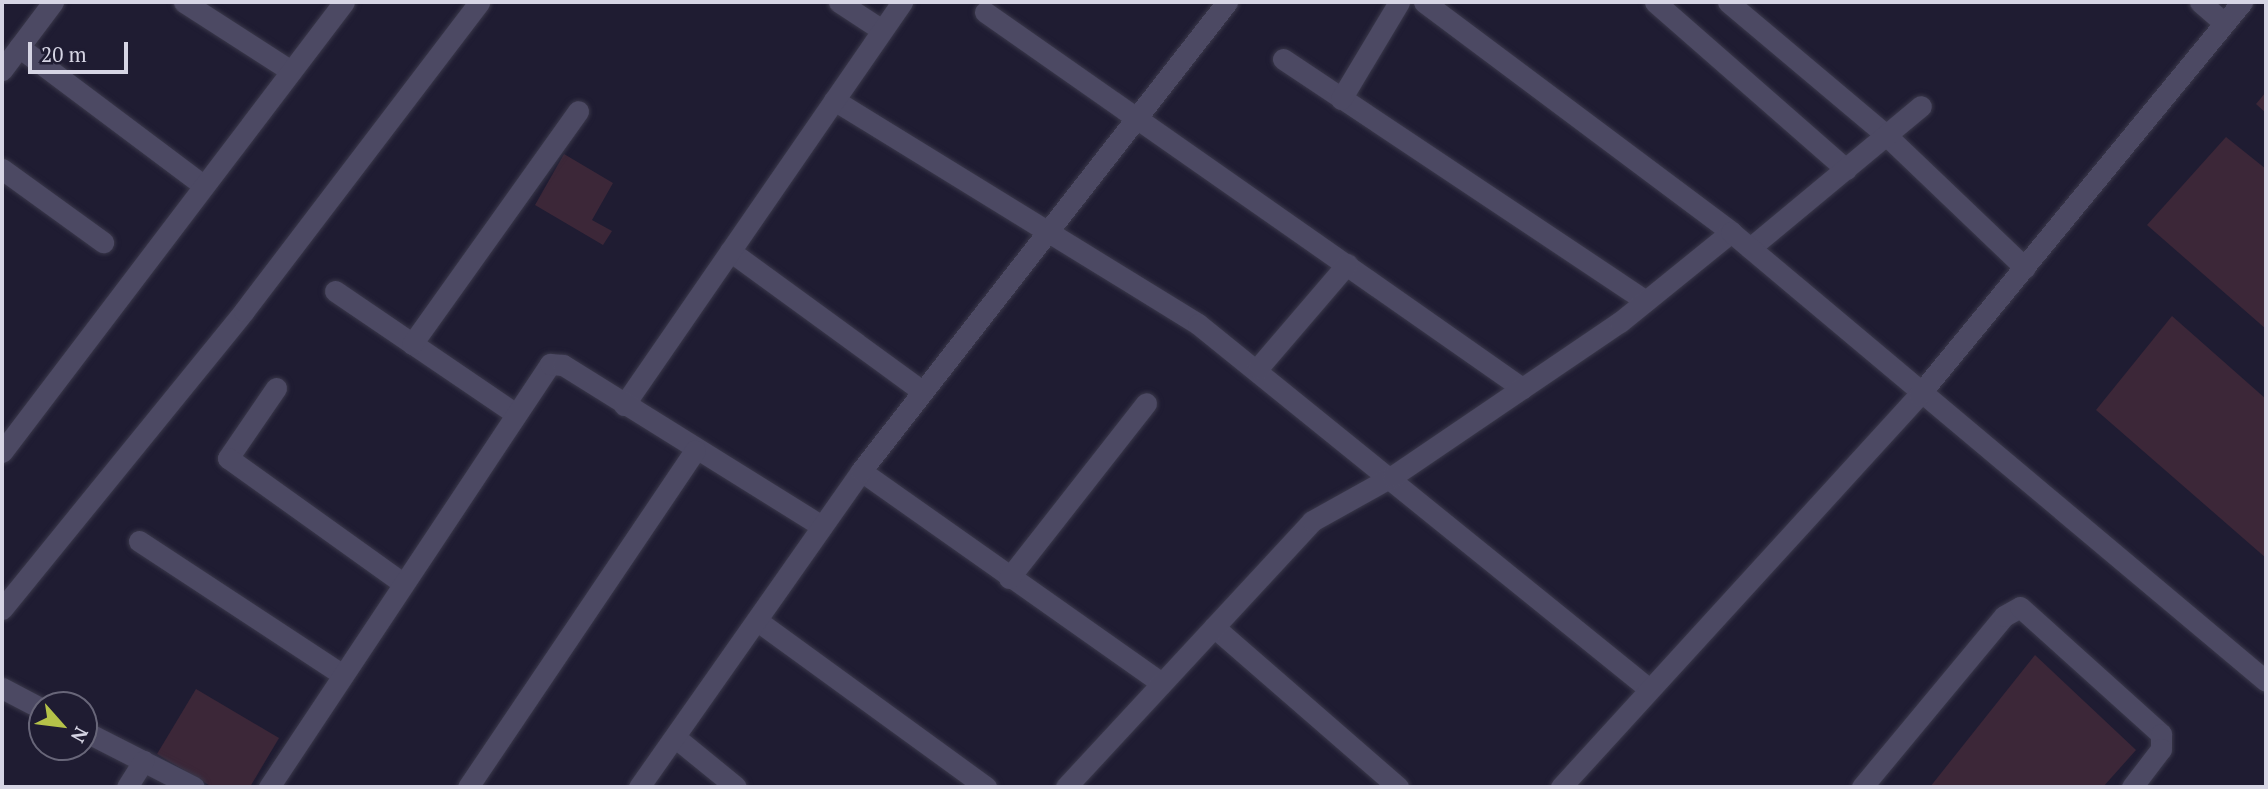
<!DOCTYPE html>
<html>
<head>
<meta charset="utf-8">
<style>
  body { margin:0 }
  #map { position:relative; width:2268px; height:789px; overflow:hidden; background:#1f1c32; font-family:"PT Serif",serif }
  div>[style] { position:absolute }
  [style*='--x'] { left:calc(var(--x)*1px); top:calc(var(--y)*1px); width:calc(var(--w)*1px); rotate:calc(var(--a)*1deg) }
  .building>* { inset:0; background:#3c2738 }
  .roads { filter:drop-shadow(0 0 2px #3a384a) drop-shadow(0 0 2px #3a384a) }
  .minor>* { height:21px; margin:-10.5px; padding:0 10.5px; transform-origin:10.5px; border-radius:10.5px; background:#4c4963 }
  span { translate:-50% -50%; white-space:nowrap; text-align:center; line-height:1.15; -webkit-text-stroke:5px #1f1c32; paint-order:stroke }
  .frame { position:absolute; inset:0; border:4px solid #d6d5e4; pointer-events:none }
  .north { position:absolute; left:28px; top:691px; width:70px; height:70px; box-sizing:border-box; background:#1f1c32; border:2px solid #686679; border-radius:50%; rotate:118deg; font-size:19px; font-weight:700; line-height:28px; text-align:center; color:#d6d5e4 }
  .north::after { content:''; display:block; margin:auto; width:24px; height:32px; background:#b5c249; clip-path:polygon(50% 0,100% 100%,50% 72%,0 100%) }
  .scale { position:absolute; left:28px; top:42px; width:100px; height:32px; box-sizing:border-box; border:4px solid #d6d5e4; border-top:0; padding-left:9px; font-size:21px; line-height:24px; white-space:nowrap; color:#d6d5e4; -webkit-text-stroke:5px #1f1c32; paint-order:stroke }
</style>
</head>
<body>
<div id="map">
  <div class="building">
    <div style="clip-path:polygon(2266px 92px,2266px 113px,2256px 104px)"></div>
    <div style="clip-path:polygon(2226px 137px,2266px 169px,2266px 329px,2147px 225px)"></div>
    <div style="clip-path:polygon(564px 154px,613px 183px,592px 220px,612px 231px,603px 245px,535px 205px)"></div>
    <div style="clip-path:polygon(2172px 316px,2266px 399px,2266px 558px,2096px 410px)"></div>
    <div style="clip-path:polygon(2035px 655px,2136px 750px,2103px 787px,1930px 787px)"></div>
    <div style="clip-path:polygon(196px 689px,279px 738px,250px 787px,212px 787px,157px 754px)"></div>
  </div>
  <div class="roads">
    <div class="minor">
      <div style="--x:184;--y:2;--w:127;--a:32.8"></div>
      <div style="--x:839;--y:2;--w:51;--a:33.1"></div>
      <div style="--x:1424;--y:2;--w:384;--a:36.8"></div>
      <div style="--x:1655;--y:2;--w:254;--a:41.2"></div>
      <div style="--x:1728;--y:2;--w:207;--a:40.1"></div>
      <div style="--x:1886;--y:135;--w:192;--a:43.7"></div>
      <div style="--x:2200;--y:2;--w:32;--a:41"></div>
      <div style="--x:985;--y:12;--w:656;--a:35"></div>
      <div style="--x:19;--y:47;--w:231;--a:36.9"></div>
      <div style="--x:1283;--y:59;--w:436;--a:33.7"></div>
      <div style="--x:2;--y:70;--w:85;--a:-53.1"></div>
      <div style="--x:1341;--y:99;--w:113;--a:-59.1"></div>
      <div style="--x:834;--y:100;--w:427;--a:31.6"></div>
      <div style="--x:1198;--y:324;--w:579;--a:38.97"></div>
      <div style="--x:2;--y:169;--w:125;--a:35.9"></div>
      <div style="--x:1750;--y:248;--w:222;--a:-39.7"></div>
      <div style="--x:730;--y:251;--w:238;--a:36.1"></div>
      <div style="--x:335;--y:291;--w:219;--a:34.2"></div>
      <div style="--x:412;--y:344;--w:286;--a:-54.5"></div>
      <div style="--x:1258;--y:368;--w:137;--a:-49.4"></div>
      <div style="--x:276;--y:388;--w:85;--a:124.4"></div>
      <div style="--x:228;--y:458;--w:216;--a:35.6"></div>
      <div style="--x:624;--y:405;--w:490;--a:-55.4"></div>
      <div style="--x:2;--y:452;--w:565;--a:-52.77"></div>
      <div style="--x:861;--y:471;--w:368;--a:35.2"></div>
      <div style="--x:139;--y:541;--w:244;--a:33.3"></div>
      <div style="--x:1009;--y:578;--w:222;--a:-51.9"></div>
      <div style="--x:2;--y:609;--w:384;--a:-50.9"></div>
      <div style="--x:244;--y:311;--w:388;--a:-52.7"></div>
      <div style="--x:759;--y:622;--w:281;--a:36"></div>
      <div style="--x:1214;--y:627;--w:244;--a:41"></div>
      <div style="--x:2;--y:688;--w:45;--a:27.7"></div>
      <div style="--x:84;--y:731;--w:123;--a:27"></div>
      <div style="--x:676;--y:738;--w:77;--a:39.2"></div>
      <div style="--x:127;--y:787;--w:31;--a:-58"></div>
      <div style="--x:269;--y:787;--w:508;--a:-56.4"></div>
      <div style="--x:550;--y:364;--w:13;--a:4"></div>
      <div style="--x:563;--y:365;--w:305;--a:31.9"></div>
      <div style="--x:468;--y:787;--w:406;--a:-56"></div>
      <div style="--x:639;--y:787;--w:386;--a:-54.9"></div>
      <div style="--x:861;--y:471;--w:595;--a:-52.03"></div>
      <div style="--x:1066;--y:787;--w:362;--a:-47.2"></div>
      <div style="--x:1312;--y:521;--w:93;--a:-29.1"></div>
      <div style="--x:1393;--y:476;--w:274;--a:-34.2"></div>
      <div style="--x:1620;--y:322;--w:143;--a:-39"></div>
      <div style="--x:1731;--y:232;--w:698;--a:40.01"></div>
      <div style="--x:1561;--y:787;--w:531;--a:-47.6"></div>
      <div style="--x:1919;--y:395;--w:509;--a:-50.58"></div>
      <div style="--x:1862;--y:787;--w:222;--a:-50.3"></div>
      <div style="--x:2004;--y:616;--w:18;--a:-29"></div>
      <div style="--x:2020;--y:607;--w:190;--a:42"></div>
      <div style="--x:2161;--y:734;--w:15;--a:90"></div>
      <div style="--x:2161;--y:749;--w:48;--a:127.3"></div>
    </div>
  </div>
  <div class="frame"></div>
  <div class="north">N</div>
  <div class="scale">20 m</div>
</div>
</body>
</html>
